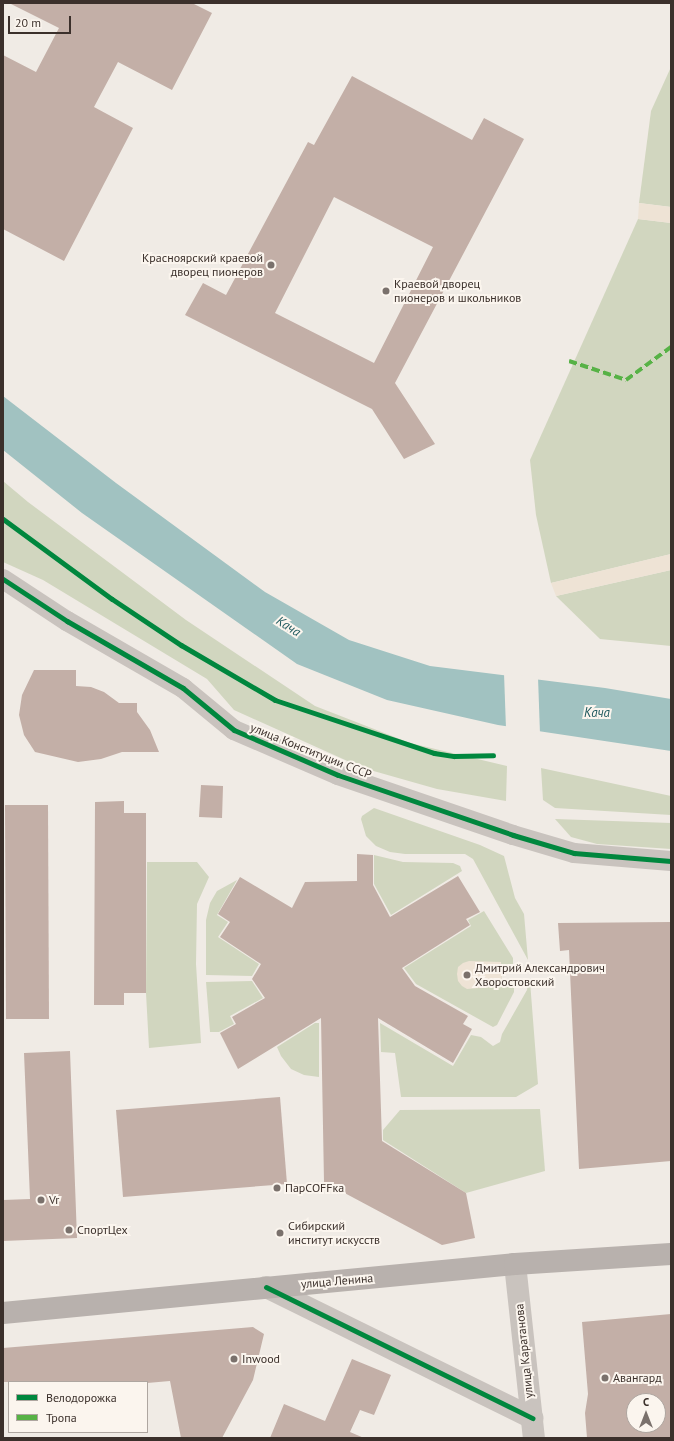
<!DOCTYPE html>
<html>
<head>
<meta charset="utf-8">
<style>
  body { margin:0 }
  #map { position:relative; width:674px; height:1441px; overflow:hidden; background:#f0ebe5; font-family:"PT Sans",sans-serif }
  div>[style] { position:absolute }
  [style*='--x'] { left:calc(var(--x)*1px); top:calc(var(--y)*1px); width:calc(var(--w)*1px); rotate:calc(var(--a)*1deg) }
  .green>* { inset:0; background:#d1d6bf }
  .plaza>* { inset:0; background:#eee3d5 }
  .water>* { inset:0; background:#a1c2c1 }
  .pier>* { inset:0; background:#f0ebe5 }
  .building>* { inset:0; background:#c3afa7 }
  .minor>* { height:20px; margin:-10px; padding:0 10px; transform-origin:10px; border-radius:10px; background:#c9c3be }
  .tertiary>* { height:22px; margin:-11px; padding:0 11px; transform-origin:11px; border-radius:11px; background:#c9c3be }
  .primary>* { height:22px; margin:-11px; padding:0 11px; transform-origin:11px; border-radius:11px; background:#b8b1ad }
  .quiet>* { height:4px; margin-top:-2px; transform-origin:0; background:repeating-linear-gradient(90deg,#57b246 0 8px,transparent 0 12px) }
  .cycleway>* { height:5px; margin:-2.5px; padding:0 2.5px; transform-origin:2.5px; border-radius:2.5px; background:#00873e }
  .dots>* { width:11px; height:11px; translate:-50% -50%; box-sizing:border-box; border:2px solid #fbf5ee; border-radius:50% }
  span { translate:-50% -50%; white-space:nowrap; text-align:center; line-height:1.15; -webkit-text-stroke:4px #fbf5ee; paint-order:stroke }
  .poi-label { font-size:12px; color:#3b302b }
  .right { translate:-100% -50%; text-align:right }
  .left { translate:0 -50%; text-align:left }
  .street-label { font-size:12px; color:#3b302b }
  .water-label { font-size:13px; color:#1f5a5e; font-style:italic }
  .frame { position:absolute; inset:0; border:4px solid #3b302b; pointer-events:none }
  .legend { position:absolute; left:8px; top:1381px; width:140px; height:52px; box-sizing:border-box; background:#fbf5ee; border:1px solid #aea6a0; margin:0; padding:5px 7px; list-style:none; font-size:12px; color:#3b302b }
  .legend li { display:flex; align-items:center; gap:8px; height:20px }
  .legend b { width:20px; border:1px solid #aea6a0 }
  .north { position:absolute; left:626px; top:1393px; width:40px; height:40px; box-sizing:border-box; background:#fbf5ee; border:1px solid #aea6a0; border-radius:50%; rotate:0deg; font-size:11px; font-weight:700; line-height:16px; text-align:center; color:#3b302b }
  .north::after { content:''; display:block; margin:auto; width:14px; height:18px; background:#7a716c; clip-path:polygon(50% 0,100% 100%,50% 72%,0 100%) }
  .scale { position:absolute; left:8px; top:16px; width:63px; height:18px; box-sizing:border-box; border:2px solid #3b302b; border-top:0; padding-left:5px; font-size:12px; line-height:14px; white-space:nowrap; color:#3b302b; -webkit-text-stroke:3px #fbf5ee; paint-order:stroke }
</style>
</head>
<body>
<div id="map">
  <div class="green">
    <div style="clip-path:polygon(671px 67px,671px 207px,639px 203px,651px 111px)"></div>
    <div style="clip-path:polygon(638px 219px,671px 223px,671px 554px,551px 583px,536px 515px,530px 460px)"></div>
    <div style="clip-path:polygon(3px 481px,28px 502px,186px 620px,315px 706px,410px 743px,507px 766px,506px 801px,437px 789px,363px 768px,234px 710px,207px 679px,43px 580px,3px 562px)"></div>
    <div style="clip-path:polygon(671px 570px,671px 646px,600px 639px,556px 596px)"></div>
    <div style="clip-path:polygon(541px 768px,671px 796px,671px 815px,555px 808px,543px 800px)"></div>
    <div style="clip-path:polygon(374px 808px,480px 845px,504px 856px,515px 898px,524px 914px,528px 960px,473px 859px,465px 854px,405px 854px,390px 852px,376px 846px,366px 836px,361px 819px,362px 816px)"></div>
    <div style="clip-path:polygon(555px 819px,671px 823px,671px 849px,597px 844px,571px 837px)"></div>
    <div style="clip-path:polygon(374px 855px,403px 862px,453px 863px,460px 866px,462px 871px,391px 915px,374px 884px)"></div>
    <div style="clip-path:polygon(147px 862px,197px 862px,209px 877px,197px 904px,196px 964px,201px 1043px,149px 1048px,146px 993px)"></div>
    <div style="clip-path:polygon(237px 880px,217px 915px,228px 922px,218px 937px,259px 964px,252px 976px,206px 975px,206px 920px,210px 903px,217px 891px)"></div>
    <div style="clip-path:polygon(484px 911px,513px 958px,513px 964px,507px 968px,501px 968px,501px 962px,502px 985px,502px 981px,511px 982px,514px 985px,514px 992px,497px 1025px,493px 1027px,416px 984px,404px 968px,471px 926px,468px 920px)"></div>
    <div style="clip-path:polygon(252px 981px,263px 998px,230px 1016px,234px 1024px,219px 1032px,210px 1032px,206px 982px)"></div>
    <div style="clip-path:polygon(528px 981px,530px 981px,538px 1084px,516px 1097px,401px 1097px,395px 1053px,381px 1052px,380px 1023px,453px 1066px,471px 1035px,481px 1037px,493px 1046px,500px 1042px,502px 1034px,527px 990px)"></div>
    <div style="clip-path:polygon(315px 1023px,319px 1023px,319px 1077px,304px 1075px,291px 1069px,281px 1056px,277px 1047px)"></div>
    <div style="clip-path:polygon(540px 1109px,545px 1171px,466px 1193px,383px 1140px,383px 1130px,400px 1110px)"></div>
  </div>
  <div class="plaza">
    <div style="clip-path:polygon(639px 203px,671px 207px,671px 223px,638px 219px)"></div>
    <div style="clip-path:polygon(671px 554px,671px 570px,556px 596px,551px 583px)"></div>
    <div style="clip-path:polygon(469px 961px,501px 962px,502px 986px,467px 989px,462px 986px,458px 981px,457px 974px,458px 967px,463px 963px)"></div>
  </div>
  <div class="water">
    <div style="clip-path:polygon(3px 396px,116px 483px,265px 592px,349px 640px,430px 666px,605px 688px,671px 699px,671px 751px,498px 725px,387px 700px,297px 664px,82px 513px,3px 450px)"></div>
  </div>
  <div class="pier">
    <div style="clip-path:polygon(504px 673px,538px 677px,540px 734px,506px 729px)"></div>
  </div>
  <div class="building">
    <div style="clip-path:polygon(9px 3px,192px 3px,212px 13px,172px 90px,118px 62px,94px 107px,133px 128px,64px 261px,3px 229px,3px 55px,36px 72px,59px 28px)"></div>
    <div style="clip-path:polygon(evenodd,352px 76px,472px 140px,484px 118px,524px 139px,395px 383px,435px 444px,404px 459px,372px 409px,185px 315px,203px 283px,226px 295px,308px 142px,314px 145px,352px 76px,334px 197px,433px 247px,374px 363px,275px 313px,334px 197px)"></div>
    <div style="clip-path:polygon(34px 670px,76px 670px,76px 686px,91px 687px,104px 692px,119px 703px,137px 703px,137px 712px,150px 730px,159px 752px,122px 752px,101px 759px,78px 762px,35px 752px,24px 735px,19px 715px,22px 695px)"></div>
    <div style="clip-path:polygon(201px 785px,223px 786px,222px 818px,199px 817px)"></div>
    <div style="clip-path:polygon(124px 801px,124px 813px,146px 813px,146px 993px,124px 993px,124px 1005px,94px 1005px,95px 802px)"></div>
    <div style="clip-path:polygon(5px 805px,48px 805px,49px 1019px,6px 1019px)"></div>
    <div style="clip-path:polygon(357px 854px,373px 855px,373px 885px,390px 917px,458px 876px,480px 912px,466px 919px,470px 925px,402px 968px,415px 986px,468px 1016px,463px 1024px,472px 1029px,453px 1063px,378px 1018px,382px 1141px,466px 1193px,475px 1238px,442px 1245px,324px 1182px,321px 1018px,238px 1069px,220px 1033px,236px 1024px,232px 1017px,265px 998px,252px 979px,261px 964px,220px 937px,230px 922px,218px 914px,240px 877px,292px 908px,305px 882px,357px 881px)"></div>
    <div style="clip-path:polygon(671px 922px,671px 1161px,579px 1169px,569px 950px,560px 951px,558px 923px)"></div>
    <div style="clip-path:polygon(70px 1051px,77px 1238px,3px 1241px,3px 1200px,30px 1199px,24px 1053px)"></div>
    <div style="clip-path:polygon(280px 1097px,287px 1184px,123px 1197px,116px 1110px)"></div>
    <div style="clip-path:polygon(evenodd,671px 1314px,671px 1438px,587px 1438px,585px 1413px,588px 1394px,582px 1322px,671px 1314px,634px 1401px,658px 1401px,658px 1425px,634px 1425px,634px 1401px)"></div>
    <div style="clip-path:polygon(253px 1327px,264px 1334px,253px 1380px,222px 1438px,181px 1438px,170px 1381px,147px 1383px,147px 1382px,3px 1382px,3px 1348px)"></div>
    <div style="clip-path:polygon(352px 1359px,391px 1375px,374px 1415px,360px 1410px,350px 1432px,364px 1438px,270px 1438px,284px 1404px,325px 1421px)"></div>
  </div>
  <div class="minor">
    <div style="--x:3;--y:579;--w:77;--a:33.3"></div>
    <div style="--x:67;--y:621;--w:134;--a:30"></div>
    <div style="--x:183;--y:688;--w:66;--a:39.5"></div>
    <div style="--x:234;--y:730;--w:113;--a:23.4"></div>
    <div style="--x:338;--y:775;--w:185;--a:18.9"></div>
    <div style="--x:513;--y:835;--w:64;--a:16.4"></div>
    <div style="--x:574;--y:853;--w:97;--a:4.7"></div>
  </div>
  <div class="tertiary">
    <div style="--x:515;--y:1264;--w:175;--a:83.8"></div>
    <div style="--x:266;--y:1287;--w:297;--a:26.2"></div>
  </div>
  <div class="primary">
    <div style="--x:3;--y:1313;--w:514;--a:-5.47"></div>
    <div style="--x:515;--y:1264;--w:156;--a:-3.7"></div>
  </div>
  <div class="quiet">
    <div style="--x:569;--y:361;--w:60;--a:18.4"></div>
    <div style="--x:626;--y:380;--w:56;--a:-36.3"></div>
  </div>
  <div class="cycleway">
    <div style="--x:3;--y:519;--w:135;--a:36.3"></div>
    <div style="--x:112;--y:599;--w:83;--a:33.7"></div>
    <div style="--x:181;--y:645;--w:109;--a:30.3"></div>
    <div style="--x:275;--y:700;--w:168;--a:18.4"></div>
    <div style="--x:434;--y:753;--w:20;--a:9"></div>
    <div style="--x:454;--y:756;--w:39;--a:-1"></div>
    <div style="--x:3;--y:579;--w:77;--a:33.3"></div>
    <div style="--x:67;--y:621;--w:134;--a:30"></div>
    <div style="--x:183;--y:688;--w:66;--a:39.5"></div>
    <div style="--x:234;--y:730;--w:113;--a:23.4"></div>
    <div style="--x:338;--y:775;--w:185;--a:18.9"></div>
    <div style="--x:513;--y:835;--w:64;--a:16.4"></div>
    <div style="--x:574;--y:853;--w:97;--a:4.7"></div>
    <div style="--x:266;--y:1287;--w:297;--a:26.2"></div>
  </div>
  <div class="dots">
    <div style="left:271px;top:265px;background:#7a716c"></div>
    <div style="left:386px;top:291px;background:#7a716c"></div>
    <div style="left:467px;top:975px;background:#7a716c"></div>
    <div style="left:277px;top:1188px;background:#7a716c"></div>
    <div style="left:41px;top:1200px;background:#7a716c"></div>
    <div style="left:69px;top:1230px;background:#7a716c"></div>
    <div style="left:280px;top:1233px;background:#7a716c"></div>
    <div style="left:234px;top:1359px;background:#7a716c"></div>
    <div style="left:605px;top:1378px;background:#7a716c"></div>
  </div>
  <div class="poi-label">
    <span class="right" style="left:263px;top:265px">Красноярский краевой<br>дворец пионеров</span>
    <span class="left" style="left:394px;top:291px">Краевой дворец<br>пионеров и школьников</span>
    <span class="left" style="left:475px;top:975px">Дмитрий Александрович<br>Хворостовский</span>
    <span class="left" style="left:285px;top:1188px">ПарCOFFка</span>
    <span class="left" style="left:49px;top:1200px">Vr</span>
    <span class="left" style="left:288px;top:1233px">Сибирский<br>институт искусств</span>
    <span class="left" style="left:77px;top:1230px">СпортЦех</span>
    <span class="left" style="left:242px;top:1359px">Inwood</span>
    <span class="left" style="left:613px;top:1378px">Авангард</span>
  </div>
  <div class="street-label">
    <span style="left:311px;top:751px;rotate:22deg">улица Конституции СССР</span>
    <span style="left:337px;top:1281px;rotate:-5deg">улица Ленина</span>
    <span style="left:524px;top:1351px;rotate:-96deg">улица Каратанова</span>
  </div>
  <div class="water-label">
    <span style="left:288px;top:627px;rotate:33deg">Кача</span>
    <span style="left:597px;top:713px">Кача</span>
  </div>
  <div class="frame"></div>
  <ul class="legend">
  <li><b style="height:5px;background:#00873e"></b>Велодорожка</li>
  <li><b style="height:5px;background:#57b246"></b>Тропа</li>
  </ul>
  <div class="north">С</div>
  <div class="scale">20 m</div>
</div>
</body>
</html>
